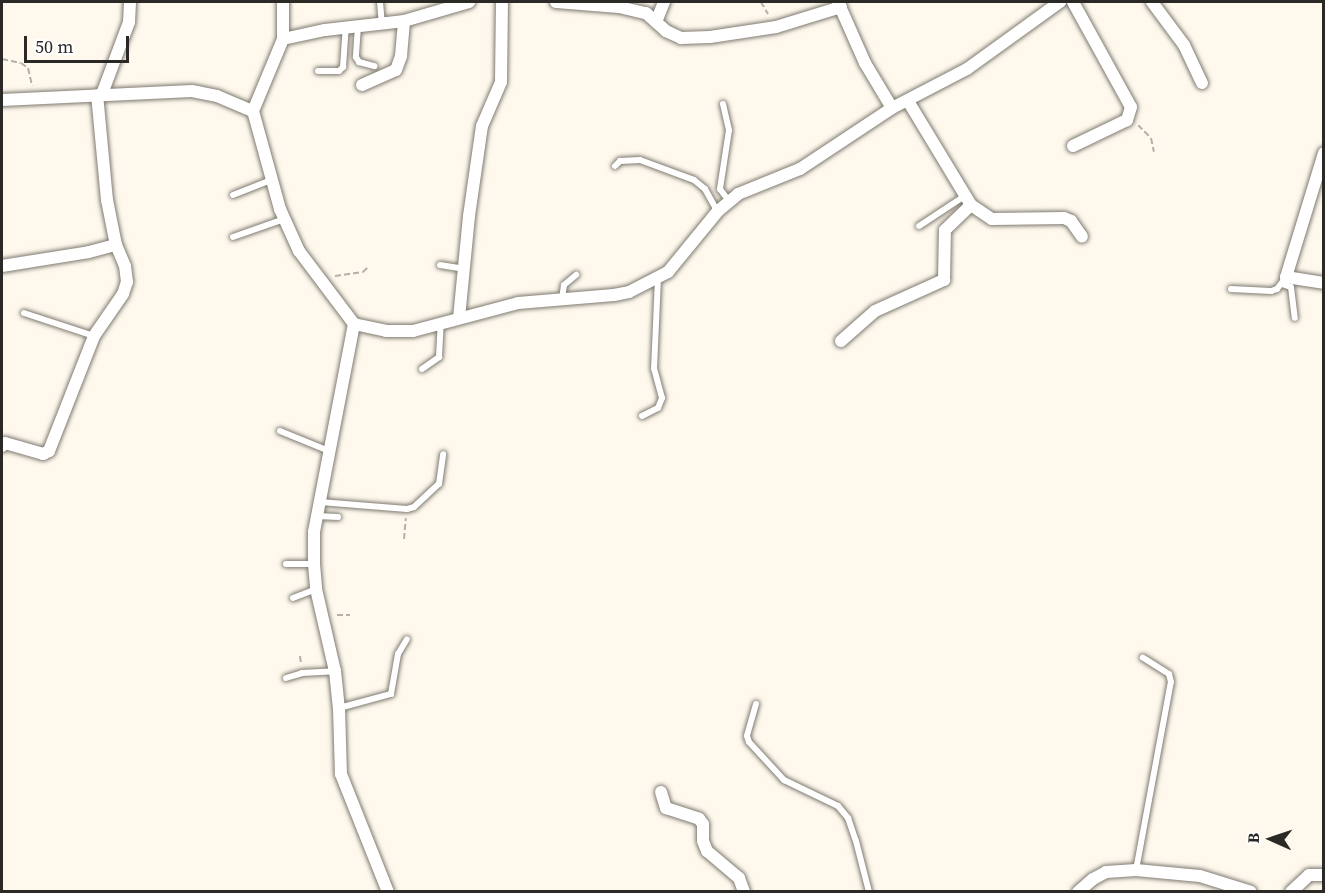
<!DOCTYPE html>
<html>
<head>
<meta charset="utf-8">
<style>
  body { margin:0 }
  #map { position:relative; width:1325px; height:893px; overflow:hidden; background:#fef8ed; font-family:"Source Serif 4",serif }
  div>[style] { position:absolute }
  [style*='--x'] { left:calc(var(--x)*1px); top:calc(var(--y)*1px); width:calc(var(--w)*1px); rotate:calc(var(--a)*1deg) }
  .path>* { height:2px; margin-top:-1px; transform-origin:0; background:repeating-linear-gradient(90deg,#b5b0a8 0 6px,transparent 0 9px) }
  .roads { filter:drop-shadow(0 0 2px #7f7a70) drop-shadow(0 0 2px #7f7a70) }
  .service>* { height:6px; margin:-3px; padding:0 3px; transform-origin:3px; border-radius:3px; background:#fff }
  .minor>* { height:12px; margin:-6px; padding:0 6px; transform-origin:6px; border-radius:6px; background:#fff }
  span { translate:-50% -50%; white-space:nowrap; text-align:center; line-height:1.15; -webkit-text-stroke:6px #fff; paint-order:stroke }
  .frame { position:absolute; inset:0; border:3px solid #2b2925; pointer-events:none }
  .north { position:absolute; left:1241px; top:809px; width:60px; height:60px; -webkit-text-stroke:4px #fff; paint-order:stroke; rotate:273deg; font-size:16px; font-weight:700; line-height:24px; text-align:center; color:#2b2925 }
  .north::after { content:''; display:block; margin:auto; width:21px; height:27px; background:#2b2925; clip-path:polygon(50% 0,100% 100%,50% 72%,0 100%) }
  .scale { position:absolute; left:24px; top:36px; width:105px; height:27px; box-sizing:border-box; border:3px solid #2b2925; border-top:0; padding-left:8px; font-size:18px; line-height:21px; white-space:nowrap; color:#2b2925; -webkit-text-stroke:4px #fff; paint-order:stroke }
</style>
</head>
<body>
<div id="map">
  <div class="path">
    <div style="--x:761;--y:2;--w:14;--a:60"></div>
    <div style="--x:2;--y:59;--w:19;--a:12"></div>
    <div style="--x:21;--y:63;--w:9;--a:36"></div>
    <div style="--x:28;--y:68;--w:18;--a:77"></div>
    <div style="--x:1138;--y:125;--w:18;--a:45"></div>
    <div style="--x:1151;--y:138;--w:14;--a:78"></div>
    <div style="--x:335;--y:276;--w:28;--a:-8"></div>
    <div style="--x:363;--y:272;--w:6;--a:-45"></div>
    <div style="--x:404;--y:539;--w:21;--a:-85"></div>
    <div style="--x:337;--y:615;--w:13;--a:0"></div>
    <div style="--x:300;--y:656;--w:8;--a:83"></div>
  </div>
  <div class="roads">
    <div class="service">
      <div style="--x:380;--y:2;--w:21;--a:85"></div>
      <div style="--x:358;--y:26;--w:31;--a:94"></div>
      <div style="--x:356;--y:57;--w:6;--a:59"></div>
      <div style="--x:359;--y:62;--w:16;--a:15"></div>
      <div style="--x:318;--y:71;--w:21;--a:0"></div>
      <div style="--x:339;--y:71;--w:6;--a:-45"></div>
      <div style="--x:343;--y:67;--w:39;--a:-86"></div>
      <div style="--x:723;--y:104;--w:27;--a:77"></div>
      <div style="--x:729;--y:130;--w:60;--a:98.7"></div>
      <div style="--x:720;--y:189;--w:15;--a:53"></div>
      <div style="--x:615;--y:166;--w:7;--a:-45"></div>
      <div style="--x:620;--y:161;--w:20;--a:-3"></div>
      <div style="--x:640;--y:160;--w:58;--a:20.3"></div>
      <div style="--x:694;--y:180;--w:14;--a:39"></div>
      <div style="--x:705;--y:189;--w:25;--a:61"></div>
      <div style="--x:233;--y:195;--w:41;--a:-21.5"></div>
      <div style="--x:919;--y:226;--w:53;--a:-33.4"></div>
      <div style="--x:233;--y:237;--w:54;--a:-19.4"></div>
      <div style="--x:440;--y:265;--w:24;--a:9"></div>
      <div style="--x:1282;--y:284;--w:9;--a:18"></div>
      <div style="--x:1291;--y:287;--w:31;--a:83"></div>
      <div style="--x:1231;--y:289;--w:40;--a:2.9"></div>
      <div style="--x:1271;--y:291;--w:6;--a:-18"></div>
      <div style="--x:1277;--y:289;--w:15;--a:-53"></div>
      <div style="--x:562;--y:299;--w:14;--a:-82"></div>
      <div style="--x:564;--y:285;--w:16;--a:-40"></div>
      <div style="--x:24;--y:313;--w:74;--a:18.2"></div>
      <div style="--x:422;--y:369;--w:21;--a:-35"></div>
      <div style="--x:439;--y:357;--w:33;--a:-87"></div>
      <div style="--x:642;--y:416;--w:18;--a:-27"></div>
      <div style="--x:658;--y:408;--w:11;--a:-68"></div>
      <div style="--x:662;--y:398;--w:30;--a:-105"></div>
      <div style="--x:654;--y:369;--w:92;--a:-87.5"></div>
      <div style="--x:280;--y:431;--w:53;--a:22.2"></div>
      <div style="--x:320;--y:502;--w:87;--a:4.6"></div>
      <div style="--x:407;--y:509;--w:7;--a:-16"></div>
      <div style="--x:414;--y:507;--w:34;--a:-43"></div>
      <div style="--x:439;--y:484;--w:30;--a:-82"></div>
      <div style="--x:317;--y:516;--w:21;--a:3"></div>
      <div style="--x:286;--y:564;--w:28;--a:0"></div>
      <div style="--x:293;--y:598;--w:25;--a:-21"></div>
      <div style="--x:286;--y:678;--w:17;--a:-17"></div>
      <div style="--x:302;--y:673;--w:33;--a:-3"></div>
      <div style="--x:756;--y:704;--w:33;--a:106"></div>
      <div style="--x:747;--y:736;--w:6;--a:72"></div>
      <div style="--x:749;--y:742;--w:52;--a:47.4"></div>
      <div style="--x:784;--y:780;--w:60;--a:25.7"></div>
      <div style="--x:838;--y:806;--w:16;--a:50"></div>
      <div style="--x:848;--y:818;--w:24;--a:71"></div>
      <div style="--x:856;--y:841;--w:53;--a:75.7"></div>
      <div style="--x:339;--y:708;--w:54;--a:-15.1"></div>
      <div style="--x:391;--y:694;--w:41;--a:-80.1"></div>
      <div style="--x:398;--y:654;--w:17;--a:-59"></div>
      <div style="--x:1136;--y:870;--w:191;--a:-79.5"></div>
      <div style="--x:1171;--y:682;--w:8;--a:-104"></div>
      <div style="--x:1169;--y:674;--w:31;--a:-148"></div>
    </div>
    <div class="minor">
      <div style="--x:283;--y:2;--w:37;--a:90"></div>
      <div style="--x:283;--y:39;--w:78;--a:112.6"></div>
      <div style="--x:253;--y:111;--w:102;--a:74.6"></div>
      <div style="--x:280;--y:209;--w:46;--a:65.7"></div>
      <div style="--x:299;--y:251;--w:91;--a:53"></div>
      <div style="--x:354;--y:324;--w:33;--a:12"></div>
      <div style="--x:386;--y:331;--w:27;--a:0"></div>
      <div style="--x:413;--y:331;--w:109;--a:-14.9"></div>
      <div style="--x:518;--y:303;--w:96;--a:-4.8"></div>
      <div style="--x:614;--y:295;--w:15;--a:-11"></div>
      <div style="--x:629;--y:292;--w:44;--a:-27.1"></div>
      <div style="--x:668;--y:272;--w:79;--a:-50.7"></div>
      <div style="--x:718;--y:211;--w:26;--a:-40"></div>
      <div style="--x:738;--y:194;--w:67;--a:-22"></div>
      <div style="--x:800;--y:169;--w:110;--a:-33.5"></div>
      <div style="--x:892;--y:108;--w:85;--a:-27.5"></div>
      <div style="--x:967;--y:69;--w:115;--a:-35.8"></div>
      <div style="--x:556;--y:2;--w:63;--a:4.5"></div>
      <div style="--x:619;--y:7;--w:28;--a:13"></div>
      <div style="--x:646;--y:13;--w:27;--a:42"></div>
      <div style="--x:666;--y:31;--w:17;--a:25"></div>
      <div style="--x:681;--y:38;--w:29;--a:-2"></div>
      <div style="--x:710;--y:37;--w:67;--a:-8.6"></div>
      <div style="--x:776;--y:27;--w:68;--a:-17.1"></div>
      <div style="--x:838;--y:2;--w:67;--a:66.1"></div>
      <div style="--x:865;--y:63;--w:52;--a:59"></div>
      <div style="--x:1073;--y:2;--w:120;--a:61.1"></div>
      <div style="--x:1131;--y:107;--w:14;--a:107"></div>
      <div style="--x:1127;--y:120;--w:60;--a:154.3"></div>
      <div style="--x:1152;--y:2;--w:54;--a:53.3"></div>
      <div style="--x:1184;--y:45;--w:42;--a:64.7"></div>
      <div style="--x:656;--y:22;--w:22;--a:-68"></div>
      <div style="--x:283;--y:39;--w:43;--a:-12.1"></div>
      <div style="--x:325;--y:30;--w:80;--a:-6.5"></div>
      <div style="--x:404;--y:21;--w:68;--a:-16.3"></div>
      <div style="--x:362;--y:85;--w:37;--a:-24"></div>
      <div style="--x:396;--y:70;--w:15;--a:-70"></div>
      <div style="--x:401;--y:56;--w:35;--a:-85"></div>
      <div style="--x:102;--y:94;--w:77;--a:-69.4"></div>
      <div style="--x:129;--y:22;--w:20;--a:-87"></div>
      <div style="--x:2;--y:100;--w:190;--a:-2.7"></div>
      <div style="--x:192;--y:91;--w:25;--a:11"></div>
      <div style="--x:217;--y:96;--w:39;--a:23"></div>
      <div style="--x:908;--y:101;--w:122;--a:58.8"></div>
      <div style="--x:971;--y:205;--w:25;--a:34"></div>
      <div style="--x:992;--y:219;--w:72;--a:-0.8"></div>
      <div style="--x:1064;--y:218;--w:8;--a:23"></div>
      <div style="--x:1071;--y:221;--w:19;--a:55"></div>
      <div style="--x:1324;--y:153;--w:130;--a:107"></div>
      <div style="--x:1286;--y:277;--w:38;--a:9"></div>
      <div style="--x:2;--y:266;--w:88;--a:-9.1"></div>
      <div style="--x:89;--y:252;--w:28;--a:-15"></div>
      <div style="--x:459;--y:318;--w:102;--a:-84.4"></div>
      <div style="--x:469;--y:216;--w:91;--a:-81.8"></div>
      <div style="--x:482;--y:126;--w:48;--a:-66.6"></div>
      <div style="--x:501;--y:82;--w:80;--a:-89.3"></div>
      <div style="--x:354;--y:324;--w:212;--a:100.9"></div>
      <div style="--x:314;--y:532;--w:32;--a:90"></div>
      <div style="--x:314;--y:564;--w:25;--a:85"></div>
      <div style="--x:316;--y:589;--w:84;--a:77"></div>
      <div style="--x:335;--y:671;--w:37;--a:84"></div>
      <div style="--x:339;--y:708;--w:66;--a:88.3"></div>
      <div style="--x:341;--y:774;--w:127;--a:68.3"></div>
      <div style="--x:841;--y:341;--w:45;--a:-41.4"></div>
      <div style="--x:875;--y:311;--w:76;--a:-24.2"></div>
      <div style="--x:944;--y:280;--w:50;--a:-88.9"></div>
      <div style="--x:945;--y:230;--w:36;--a:-44"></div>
      <div style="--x:2;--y:446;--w:4;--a:-45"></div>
      <div style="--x:5;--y:443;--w:40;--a:16"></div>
      <div style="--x:43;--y:454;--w:7;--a:-27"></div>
      <div style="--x:49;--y:451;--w:123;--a:-68.6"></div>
      <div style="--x:94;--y:336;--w:51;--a:-55.4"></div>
      <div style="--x:123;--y:294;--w:13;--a:-72"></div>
      <div style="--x:127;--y:282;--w:16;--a:-97"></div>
      <div style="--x:125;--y:266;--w:23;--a:-113"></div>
      <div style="--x:116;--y:245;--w:46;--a:-101.3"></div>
      <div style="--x:107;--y:200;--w:105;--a:-95.4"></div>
      <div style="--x:661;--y:792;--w:17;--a:73"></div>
      <div style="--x:666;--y:808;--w:35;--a:18"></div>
      <div style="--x:699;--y:819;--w:6;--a:51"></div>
      <div style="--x:703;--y:824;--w:17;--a:90"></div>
      <div style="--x:703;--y:841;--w:11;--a:68"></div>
      <div style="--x:707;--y:851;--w:42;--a:40.2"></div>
      <div style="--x:739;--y:878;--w:15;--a:70"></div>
      <div style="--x:1078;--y:892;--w:20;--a:-41"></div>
      <div style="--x:1093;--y:879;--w:15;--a:-28"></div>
      <div style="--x:1106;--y:872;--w:30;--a:-4"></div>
      <div style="--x:1136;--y:870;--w:64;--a:5.4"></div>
      <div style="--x:1200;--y:876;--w:53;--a:17.4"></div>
      <div style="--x:1291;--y:892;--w:25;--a:-43"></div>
      <div style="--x:1309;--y:875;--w:15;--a:0"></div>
    </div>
  </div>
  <div class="frame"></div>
  <div class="north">B</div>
  <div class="scale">50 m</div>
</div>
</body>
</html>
